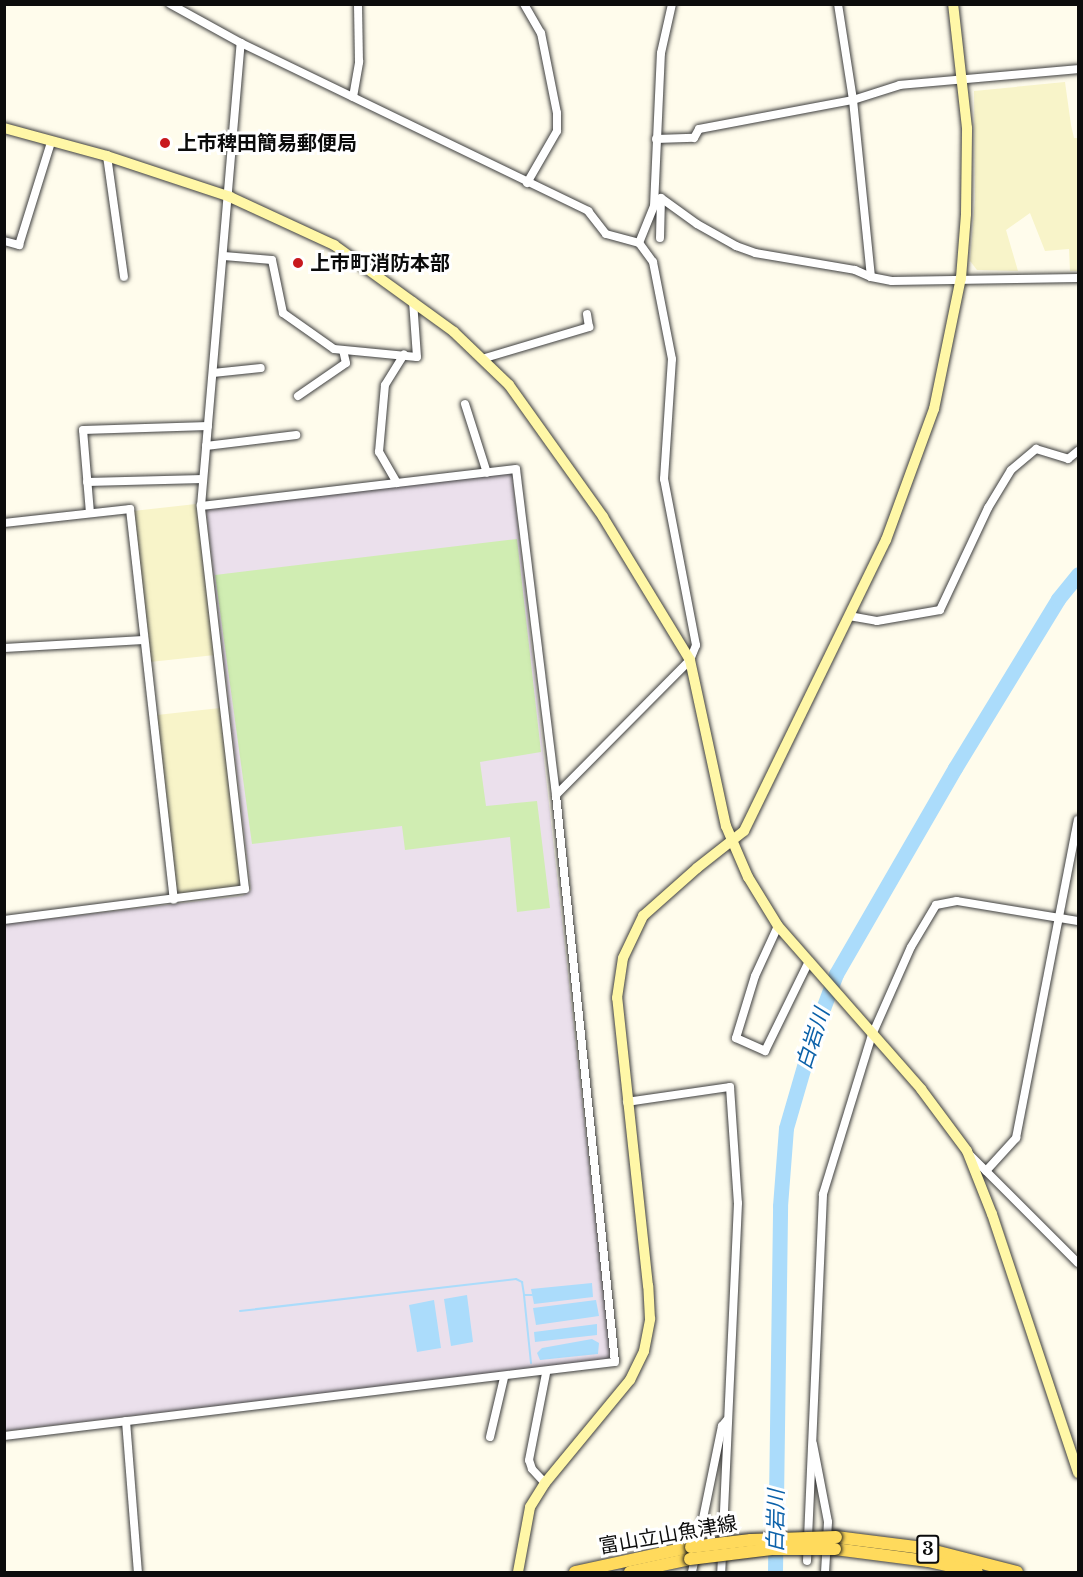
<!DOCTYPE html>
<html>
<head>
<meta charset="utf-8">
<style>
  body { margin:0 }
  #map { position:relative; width:1083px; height:1577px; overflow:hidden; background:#fffcec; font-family:"Libre Baskerville","Noto Sans JP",serif }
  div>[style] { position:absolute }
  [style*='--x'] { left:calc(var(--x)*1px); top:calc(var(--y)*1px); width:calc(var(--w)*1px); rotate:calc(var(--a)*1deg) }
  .industrial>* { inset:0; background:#ebe0ec }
  .farmland>* { inset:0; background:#f8f4c9 }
  .green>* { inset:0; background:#d0edb2 }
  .water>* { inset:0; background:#abdcfb }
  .stream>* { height:2px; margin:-1px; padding:0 1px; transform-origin:1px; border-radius:1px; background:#abdcfb }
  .river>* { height:15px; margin:-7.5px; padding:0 7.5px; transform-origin:7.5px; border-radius:7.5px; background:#abdcfb }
  .roads { filter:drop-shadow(0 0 2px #3f3f3f) drop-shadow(0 0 2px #3f3f3f) }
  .street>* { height:8px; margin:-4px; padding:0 4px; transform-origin:4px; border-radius:4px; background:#fff }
  .secondary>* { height:10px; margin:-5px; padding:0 5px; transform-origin:5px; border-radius:5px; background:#fff7a7 }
  .primary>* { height:12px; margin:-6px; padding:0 6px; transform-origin:6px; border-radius:6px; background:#ffda5c }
  .bridges { filter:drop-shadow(0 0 2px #1d1d1d) drop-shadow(0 0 2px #1d1d1d) }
  .primary-bridge>* { height:12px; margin:-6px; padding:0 6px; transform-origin:6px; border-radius:6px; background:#ffda5c }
  .dots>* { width:16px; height:16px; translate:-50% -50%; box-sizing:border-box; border:3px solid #fff; border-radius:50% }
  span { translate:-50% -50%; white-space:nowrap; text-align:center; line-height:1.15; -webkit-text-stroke:6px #fff; paint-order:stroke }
  .shield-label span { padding:2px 4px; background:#fff; border:2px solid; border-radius:4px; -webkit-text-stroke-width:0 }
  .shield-label { font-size:18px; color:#0c0c0c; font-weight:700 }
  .poi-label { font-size:20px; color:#0c0c0c; font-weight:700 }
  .left { translate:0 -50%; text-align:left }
  .street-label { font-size:20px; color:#0c0c0c }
  .water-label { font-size:21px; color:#0b61a9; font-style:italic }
  .frame { position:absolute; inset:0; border:6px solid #0c0c0c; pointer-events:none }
</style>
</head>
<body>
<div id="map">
  <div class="industrial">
    <div style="clip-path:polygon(512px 473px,611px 1359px,5px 1431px,4px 924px,242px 896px,251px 890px,206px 509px)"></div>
  </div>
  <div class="farmland">
    <div style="clip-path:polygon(1065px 82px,1071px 125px,1074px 138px,1078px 138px,1078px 271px,1070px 271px,1069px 249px,1045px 251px,1030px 213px,1006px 230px,1018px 271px,977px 270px,970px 261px,975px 199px,974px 91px)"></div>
    <div style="clip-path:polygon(196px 504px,215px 655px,150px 662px,133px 511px)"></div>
    <div style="clip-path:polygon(220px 708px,241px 888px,177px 897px,157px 715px)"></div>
  </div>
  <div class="green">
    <div style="clip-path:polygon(517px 539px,541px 752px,480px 762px,486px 806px,537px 801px,550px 908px,517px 912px,510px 837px,405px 850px,402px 826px,252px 844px,215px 575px)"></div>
  </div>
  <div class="water">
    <div style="clip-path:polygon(592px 1283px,593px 1297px,534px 1304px,531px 1289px)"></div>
    <div style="clip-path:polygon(467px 1295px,473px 1342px,451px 1346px,444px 1299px)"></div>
    <div style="clip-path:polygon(434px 1300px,441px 1348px,417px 1352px,409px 1305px)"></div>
    <div style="clip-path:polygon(596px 1300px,599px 1316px,536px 1325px,533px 1308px)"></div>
    <div style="clip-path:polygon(597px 1324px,597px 1335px,535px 1342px,534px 1332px)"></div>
    <div style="clip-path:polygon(592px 1339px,599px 1343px,598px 1354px,540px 1360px,537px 1353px,542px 1348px)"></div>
  </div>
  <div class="stream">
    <div style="--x:240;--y:1311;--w:278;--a:-6.6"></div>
    <div style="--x:516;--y:1279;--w:7;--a:27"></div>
    <div style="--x:522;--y:1282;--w:13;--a:81"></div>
    <div style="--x:531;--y:1363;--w:68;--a:-95.9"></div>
    <div style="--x:524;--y:1295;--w:8;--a:0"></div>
  </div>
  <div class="river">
    <div style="--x:775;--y:1572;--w:366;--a:-89.2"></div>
    <div style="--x:780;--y:1206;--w:78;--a:-85.6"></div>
    <div style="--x:786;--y:1128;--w:97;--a:-73.8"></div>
    <div style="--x:813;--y:1035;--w:65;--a:-69.3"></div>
    <div style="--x:836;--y:974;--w:238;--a:-60"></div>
    <div style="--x:955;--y:768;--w:198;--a:-58.6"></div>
    <div style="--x:1058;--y:599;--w:32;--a:-51"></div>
  </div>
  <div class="roads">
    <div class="street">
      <div style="--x:170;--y:4;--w:81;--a:28.8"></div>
      <div style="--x:241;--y:43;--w:386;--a:25.8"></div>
      <div style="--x:588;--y:211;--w:29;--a:52"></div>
      <div style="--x:606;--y:234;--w:34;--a:15"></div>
      <div style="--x:524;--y:4;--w:34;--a:60"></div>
      <div style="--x:541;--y:33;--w:82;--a:78.7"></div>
      <div style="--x:557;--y:113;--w:18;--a:90"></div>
      <div style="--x:557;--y:131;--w:60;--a:120"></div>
      <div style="--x:838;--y:4;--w:97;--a:81.1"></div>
      <div style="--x:853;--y:100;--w:178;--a:84.2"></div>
      <div style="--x:353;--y:97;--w:36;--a:-80"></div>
      <div style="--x:359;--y:62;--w:58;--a:-91"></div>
      <div style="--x:656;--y:139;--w:38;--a:-2"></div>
      <div style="--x:694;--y:138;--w:10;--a:-61"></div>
      <div style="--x:699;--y:129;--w:157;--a:-10.7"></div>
      <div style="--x:853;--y:100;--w:49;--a:-17.7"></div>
      <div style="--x:900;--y:85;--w:179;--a:-5.1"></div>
      <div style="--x:107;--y:156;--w:122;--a:82"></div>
      <div style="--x:661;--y:198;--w:44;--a:35.8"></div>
      <div style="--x:697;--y:224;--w:45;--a:29.4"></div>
      <div style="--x:736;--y:246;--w:20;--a:20"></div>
      <div style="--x:755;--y:253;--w:101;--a:9.6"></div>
      <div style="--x:855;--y:270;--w:17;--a:24"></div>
      <div style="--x:871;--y:277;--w:21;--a:11"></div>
      <div style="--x:892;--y:281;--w:186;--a:-0.9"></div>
      <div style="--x:660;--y:238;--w:40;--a:-88.6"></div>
      <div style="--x:4;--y:241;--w:16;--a:15"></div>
      <div style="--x:19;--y:245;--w:108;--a:-72.7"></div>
      <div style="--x:224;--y:256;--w:48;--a:4.8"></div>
      <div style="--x:272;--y:260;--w:54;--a:78.3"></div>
      <div style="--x:283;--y:313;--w:62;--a:35.2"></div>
      <div style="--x:334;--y:349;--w:83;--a:5.5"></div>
      <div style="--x:417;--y:357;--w:56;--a:-94.1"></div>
      <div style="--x:485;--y:358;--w:109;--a:-16.6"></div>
      <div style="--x:589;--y:327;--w:13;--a:-99"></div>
      <div style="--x:213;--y:373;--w:48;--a:-5.9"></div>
      <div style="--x:298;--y:396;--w:58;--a:-34.5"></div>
      <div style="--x:346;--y:363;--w:13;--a:-103"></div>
      <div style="--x:465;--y:404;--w:72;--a:72.3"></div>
      <div style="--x:206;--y:446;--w:91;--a:-7"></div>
      <div style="--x:87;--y:482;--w:116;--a:-1.5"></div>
      <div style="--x:397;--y:483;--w:36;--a:-120"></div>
      <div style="--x:379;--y:452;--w:67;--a:-84.9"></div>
      <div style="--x:385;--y:385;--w:36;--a:-58"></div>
      <div style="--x:90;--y:513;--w:83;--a:-94.8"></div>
      <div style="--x:83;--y:430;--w:125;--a:-1.8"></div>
      <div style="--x:4;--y:523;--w:127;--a:-6.3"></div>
      <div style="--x:130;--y:509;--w:393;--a:83.6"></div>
      <div style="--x:849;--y:616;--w:28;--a:10"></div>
      <div style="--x:877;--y:621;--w:64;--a:-9.9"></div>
      <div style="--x:940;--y:610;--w:113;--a:-64.8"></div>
      <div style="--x:988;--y:508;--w:44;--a:-58.8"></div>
      <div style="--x:1011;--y:470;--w:33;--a:-40"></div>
      <div style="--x:1036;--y:449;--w:34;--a:17"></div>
      <div style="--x:1068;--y:459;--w:13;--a:-39"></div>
      <div style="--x:4;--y:648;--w:140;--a:-3.3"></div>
      <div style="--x:556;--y:795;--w:190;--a:-45.2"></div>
      <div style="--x:690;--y:660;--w:16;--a:-68"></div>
      <div style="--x:696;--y:645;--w:169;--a:-100.9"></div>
      <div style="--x:664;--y:479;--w:120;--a:-86.2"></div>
      <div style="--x:672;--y:359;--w:99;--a:-101.1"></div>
      <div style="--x:653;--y:262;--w:24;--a:-126"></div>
      <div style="--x:639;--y:243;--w:40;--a:-68"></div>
      <div style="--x:654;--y:206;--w:153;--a:-87.4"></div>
      <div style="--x:661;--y:53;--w:50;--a:-77.3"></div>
      <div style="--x:4;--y:920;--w:243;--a:-7.3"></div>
      <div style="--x:245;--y:889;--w:386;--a:-96.6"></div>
      <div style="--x:201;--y:506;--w:465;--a:-85.1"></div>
      <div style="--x:778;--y:926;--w:55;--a:114.7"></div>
      <div style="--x:755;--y:976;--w:65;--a:107"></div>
      <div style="--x:736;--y:1038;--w:32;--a:24"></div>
      <div style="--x:765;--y:1051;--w:100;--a:-63.9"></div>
      <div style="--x:627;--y:1102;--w:104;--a:-8.3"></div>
      <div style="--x:730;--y:1087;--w:116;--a:86.1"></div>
      <div style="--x:738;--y:1203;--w:369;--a:92.6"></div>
      <div style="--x:969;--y:1154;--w:154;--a:45"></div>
      <div style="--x:986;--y:1171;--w:45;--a:-47.7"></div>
      <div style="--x:1016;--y:1138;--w:324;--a:-79"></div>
      <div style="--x:126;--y:1421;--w:151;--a:85.5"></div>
      <div style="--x:4;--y:1436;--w:615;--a:-6.91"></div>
      <div style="--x:615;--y:1362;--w:570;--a:-95.94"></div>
      <div style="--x:556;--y:795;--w:328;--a:-97"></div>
      <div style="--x:516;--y:469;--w:317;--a:173.3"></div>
      <div style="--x:490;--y:1437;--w:61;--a:-76.7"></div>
      <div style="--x:813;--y:1444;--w:79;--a:79.1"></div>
      <div style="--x:828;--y:1522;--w:50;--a:93.4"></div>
      <div style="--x:545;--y:1483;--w:19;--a:-133"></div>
      <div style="--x:532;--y:1469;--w:9;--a:-108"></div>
      <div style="--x:529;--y:1460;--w:89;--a:-78.9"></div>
      <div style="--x:807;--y:1561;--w:367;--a:-87.5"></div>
      <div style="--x:823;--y:1194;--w:166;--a:-72.9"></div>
      <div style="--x:872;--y:1035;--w:96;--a:-66.1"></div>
      <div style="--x:911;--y:947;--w:49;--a:-59.2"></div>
      <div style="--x:936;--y:905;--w:21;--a:-11"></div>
      <div style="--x:957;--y:901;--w:123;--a:9.4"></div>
      <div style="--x:692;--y:1572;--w:149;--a:-78.4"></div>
      <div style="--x:722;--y:1426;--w:8;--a:-50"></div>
    </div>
    <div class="secondary">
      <div style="--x:4;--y:128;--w:107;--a:15.2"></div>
      <div style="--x:107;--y:156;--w:130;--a:18.4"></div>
      <div style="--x:230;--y:197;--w:115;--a:24.8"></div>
      <div style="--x:334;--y:245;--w:148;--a:35.9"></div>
      <div style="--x:454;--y:332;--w:76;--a:43.9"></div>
      <div style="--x:509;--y:385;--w:162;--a:54.5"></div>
      <div style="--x:603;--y:517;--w:167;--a:58.7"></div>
      <div style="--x:690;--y:660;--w:170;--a:77.8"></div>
      <div style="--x:726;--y:826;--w:56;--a:66.7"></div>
      <div style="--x:748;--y:877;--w:57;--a:58.5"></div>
      <div style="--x:778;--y:926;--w:217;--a:48.7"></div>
      <div style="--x:921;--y:1089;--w:77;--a:53.4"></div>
      <div style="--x:967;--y:1151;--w:68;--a:68.4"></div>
      <div style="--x:992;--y:1214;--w:273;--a:71.6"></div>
      <div style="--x:518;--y:1572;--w:66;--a:-79.5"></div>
      <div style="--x:530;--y:1507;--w:28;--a:-58"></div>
      <div style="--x:545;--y:1483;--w:134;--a:-50.5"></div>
      <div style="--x:630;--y:1380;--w:32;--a:-64"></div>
      <div style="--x:644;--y:1351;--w:33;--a:-79"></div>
      <div style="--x:650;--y:1319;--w:33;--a:-93"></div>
      <div style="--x:648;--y:1286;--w:290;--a:-96.1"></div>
      <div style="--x:617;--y:998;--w:40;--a:-81.5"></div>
      <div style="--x:623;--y:958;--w:47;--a:-64.5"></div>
      <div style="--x:643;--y:916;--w:72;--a:-41.6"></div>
      <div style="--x:697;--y:868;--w:60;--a:-38.2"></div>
      <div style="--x:744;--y:831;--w:324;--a:-64"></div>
      <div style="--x:886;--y:540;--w:140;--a:-69.9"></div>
      <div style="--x:934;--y:409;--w:134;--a:-78.4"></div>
      <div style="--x:961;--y:278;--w:64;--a:-85.5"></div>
      <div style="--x:966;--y:214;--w:86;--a:-89.3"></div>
      <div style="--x:967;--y:128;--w:125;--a:-96.4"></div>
    </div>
    <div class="primary">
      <div style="--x:836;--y:1537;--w:88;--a:7.2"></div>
      <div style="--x:923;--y:1548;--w:97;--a:14.3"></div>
      <div style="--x:835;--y:1549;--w:94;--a:7.4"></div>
      <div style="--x:928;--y:1561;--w:50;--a:12.7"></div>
      <div style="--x:575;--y:1572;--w:119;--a:-12.2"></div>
      <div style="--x:630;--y:1572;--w:61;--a:-12.2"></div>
    </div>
  </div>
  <div class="bridges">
    <div class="primary-bridge">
      <div style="--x:691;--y:1547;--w:60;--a:-6.7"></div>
      <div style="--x:751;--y:1540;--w:85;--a:-2"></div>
      <div style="--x:690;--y:1559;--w:84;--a:-6.9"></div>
      <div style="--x:773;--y:1549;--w:62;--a:0"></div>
    </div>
  </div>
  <div class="dots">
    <div style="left:165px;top:143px;background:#c8191e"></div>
    <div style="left:298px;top:263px;background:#c8191e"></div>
  </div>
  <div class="shield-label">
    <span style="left:928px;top:1549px">3</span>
  </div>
  <div class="poi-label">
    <span class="left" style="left:177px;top:143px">上市稗田簡易郵便局</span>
    <span class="left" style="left:310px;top:263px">上市町消防本部</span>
  </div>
  <div class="street-label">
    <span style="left:668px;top:1535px;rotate:-10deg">富山立山魚津線</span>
  </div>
  <div class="water-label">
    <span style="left:813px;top:1039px;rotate:-72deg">白岩川</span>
    <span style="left:776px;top:1521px;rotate:-89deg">白岩川</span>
  </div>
  <div class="frame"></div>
</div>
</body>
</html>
